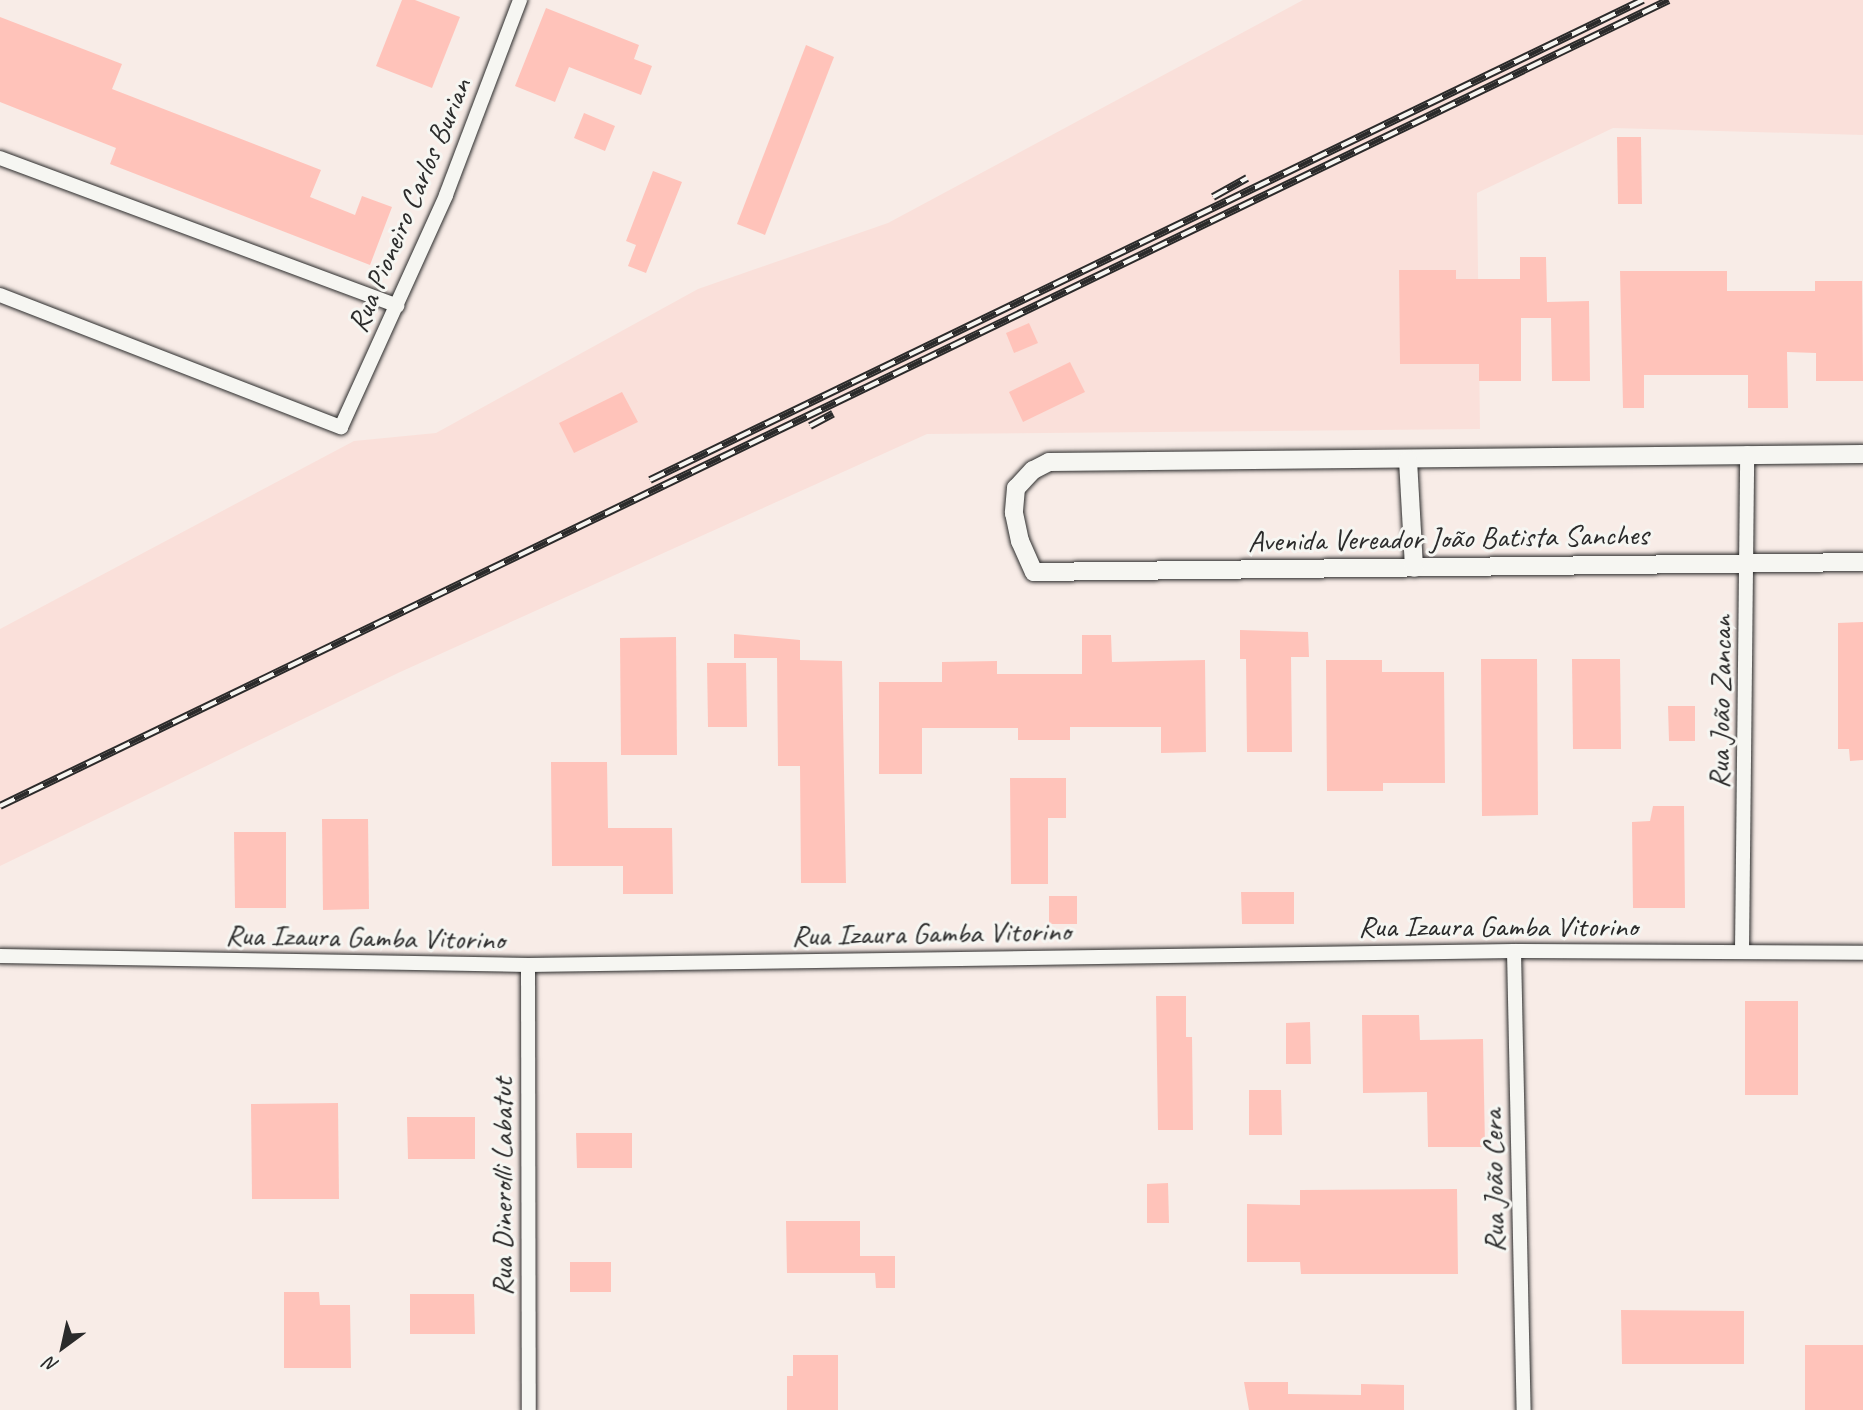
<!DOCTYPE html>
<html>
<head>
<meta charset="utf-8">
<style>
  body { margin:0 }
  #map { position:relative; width:1863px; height:1410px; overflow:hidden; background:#f8ece7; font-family:Caveat,sans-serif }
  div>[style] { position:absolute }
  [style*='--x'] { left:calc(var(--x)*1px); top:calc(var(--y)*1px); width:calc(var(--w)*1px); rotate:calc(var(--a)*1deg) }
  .built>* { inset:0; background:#fae0da }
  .building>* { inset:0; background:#ffc3ba }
  .roads { filter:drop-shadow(0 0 2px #2b2b2b) drop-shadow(0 0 2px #2b2b2b) }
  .minor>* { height:14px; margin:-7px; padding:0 7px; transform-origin:7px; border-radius:7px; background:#f6f6f2 }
  .tertiary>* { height:18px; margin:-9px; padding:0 9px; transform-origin:9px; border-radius:9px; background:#f6f6f2 }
  .rail>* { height:8px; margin-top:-4px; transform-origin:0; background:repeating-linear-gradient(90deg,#f6f6f2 0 16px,#2b2b2b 0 32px); box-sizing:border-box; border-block:2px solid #2b2b2b }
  span { translate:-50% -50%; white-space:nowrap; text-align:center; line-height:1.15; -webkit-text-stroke:6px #f6f6f2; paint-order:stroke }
  .street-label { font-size:30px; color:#2b2b2b }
  .north { position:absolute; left:28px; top:1312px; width:70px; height:70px; -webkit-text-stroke:5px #f6f6f2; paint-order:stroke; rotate:213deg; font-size:19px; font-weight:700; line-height:28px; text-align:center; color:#2b2b2b }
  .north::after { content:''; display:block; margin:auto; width:24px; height:32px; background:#2b2b2b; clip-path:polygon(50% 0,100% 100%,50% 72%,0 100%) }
</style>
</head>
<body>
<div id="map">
  <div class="built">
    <div style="clip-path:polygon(1303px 0,1863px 0,1863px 135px,1613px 128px,1477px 193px,1480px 429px,927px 434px,398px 673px,0 866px,0 629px,354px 441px,436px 433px,698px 289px,888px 223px)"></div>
  </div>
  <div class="building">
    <div style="clip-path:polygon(402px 0,415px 0,460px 17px,432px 88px,376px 66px)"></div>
    <div style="clip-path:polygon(546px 8px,639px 45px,634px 59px,652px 66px,641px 95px,569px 67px,555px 102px,515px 86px)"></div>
    <div style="clip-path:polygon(0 17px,122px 64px,112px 89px,321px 170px,310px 197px,355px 215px,362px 196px,392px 207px,370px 265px,110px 164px,116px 148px,0 102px)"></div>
    <div style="clip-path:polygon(806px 45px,834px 57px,765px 235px,737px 224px)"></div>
    <div style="clip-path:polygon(584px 113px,615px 126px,605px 151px,574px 138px)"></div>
    <div style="clip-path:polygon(1617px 137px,1641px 137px,1642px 204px,1618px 204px)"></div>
    <div style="clip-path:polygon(653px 171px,682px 182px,646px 273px,628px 266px,636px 245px,626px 241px)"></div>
    <div style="clip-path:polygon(1520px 257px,1546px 257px,1547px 302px,1589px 301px,1590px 381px,1552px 381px,1551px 318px,1521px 318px,1521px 381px,1479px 381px,1479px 364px,1400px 364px,1399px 270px,1456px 270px,1456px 279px,1520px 279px)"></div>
    <div style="clip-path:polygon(1620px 271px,1727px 271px,1727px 291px,1815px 291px,1815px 281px,1862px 281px,1863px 381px,1816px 381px,1816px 353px,1787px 352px,1788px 408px,1748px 408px,1748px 375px,1644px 375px,1644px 408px,1623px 408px)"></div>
    <div style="clip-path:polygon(1029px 323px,1038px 343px,1014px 353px,1006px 333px)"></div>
    <div style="clip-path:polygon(1070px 362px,1085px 392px,1023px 422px,1009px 392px)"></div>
    <div style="clip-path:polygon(622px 392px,638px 422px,574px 453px,559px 423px)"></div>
    <div style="clip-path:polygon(1863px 622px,1863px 760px,1850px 761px,1849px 749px,1838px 749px,1838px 623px)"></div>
    <div style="clip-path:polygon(1240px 630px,1308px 632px,1309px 657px,1291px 657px,1292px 752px,1247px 752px,1246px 659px,1240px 659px)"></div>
    <div style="clip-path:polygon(734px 634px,800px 640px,800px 660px,842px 661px,846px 883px,801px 883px,800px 766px,778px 766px,777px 658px,734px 658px)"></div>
    <div style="clip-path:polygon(1082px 635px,1111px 635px,1112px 662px,1205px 660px,1206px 752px,1161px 753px,1161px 727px,1070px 727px,1070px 740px,1018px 740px,1018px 728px,922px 728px,922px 774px,879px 774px,879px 682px,942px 682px,942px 662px,997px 661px,997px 674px,1082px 674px)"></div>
    <div style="clip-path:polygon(676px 637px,677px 755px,621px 755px,620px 638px)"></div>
    <div style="clip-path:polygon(1481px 659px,1537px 659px,1538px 815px,1482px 816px)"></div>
    <div style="clip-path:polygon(1572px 659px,1620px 659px,1621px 749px,1573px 749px)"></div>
    <div style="clip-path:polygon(1326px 660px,1382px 660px,1382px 672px,1444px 672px,1445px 783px,1383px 783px,1383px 791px,1327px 791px)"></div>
    <div style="clip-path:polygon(707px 663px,746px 663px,747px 727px,708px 727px)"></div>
    <div style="clip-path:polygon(1668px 706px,1695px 706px,1695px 741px,1669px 741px)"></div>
    <div style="clip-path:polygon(551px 762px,607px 762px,608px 828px,672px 828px,673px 894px,623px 894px,623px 866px,552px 866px)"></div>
    <div style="clip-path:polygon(1010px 778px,1066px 778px,1066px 818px,1048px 818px,1048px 884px,1011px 884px)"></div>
    <div style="clip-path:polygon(1653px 806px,1684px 806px,1685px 908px,1633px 908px,1632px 822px,1650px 821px)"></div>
    <div style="clip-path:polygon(322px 819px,368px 819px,369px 909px,323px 910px)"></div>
    <div style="clip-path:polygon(234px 832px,286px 832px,286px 908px,235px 908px)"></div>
    <div style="clip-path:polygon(1241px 892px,1294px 892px,1294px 924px,1242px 924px)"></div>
    <div style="clip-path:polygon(1049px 896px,1077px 896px,1077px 924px,1049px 924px)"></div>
    <div style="clip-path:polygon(1156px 996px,1186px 996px,1186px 1037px,1192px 1037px,1193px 1130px,1158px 1130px)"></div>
    <div style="clip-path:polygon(1745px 1001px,1798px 1001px,1798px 1095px,1745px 1095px)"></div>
    <div style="clip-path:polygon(1362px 1015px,1419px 1015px,1420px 1040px,1483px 1039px,1485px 1147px,1428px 1147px,1427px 1092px,1363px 1093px)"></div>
    <div style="clip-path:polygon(1310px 1022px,1311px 1064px,1286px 1064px,1286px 1023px)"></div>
    <div style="clip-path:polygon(1249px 1090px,1281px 1090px,1282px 1135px,1249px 1135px)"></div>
    <div style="clip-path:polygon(338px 1103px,339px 1199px,252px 1199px,251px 1104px)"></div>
    <div style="clip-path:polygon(407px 1117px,475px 1117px,475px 1159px,408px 1159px)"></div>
    <div style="clip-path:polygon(576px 1133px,632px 1133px,632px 1168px,577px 1168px)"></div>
    <div style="clip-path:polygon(1168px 1183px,1169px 1223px,1147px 1223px,1147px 1184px)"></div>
    <div style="clip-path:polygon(1457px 1189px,1458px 1274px,1301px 1274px,1300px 1262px,1247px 1262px,1247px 1204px,1300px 1205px,1300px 1190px)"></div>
    <div style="clip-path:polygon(786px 1221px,860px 1221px,860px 1256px,895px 1256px,895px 1288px,876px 1288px,875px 1273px,787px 1273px)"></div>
    <div style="clip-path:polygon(570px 1262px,611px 1262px,611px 1292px,570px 1292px)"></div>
    <div style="clip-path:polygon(284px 1292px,319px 1292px,320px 1305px,350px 1305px,351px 1368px,284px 1368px)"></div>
    <div style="clip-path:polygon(410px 1294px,474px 1294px,475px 1334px,410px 1334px)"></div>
    <div style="clip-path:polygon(1621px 1310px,1744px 1311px,1744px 1364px,1622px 1364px)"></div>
    <div style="clip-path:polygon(1805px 1345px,1863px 1345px,1863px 1410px,1805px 1410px)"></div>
    <div style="clip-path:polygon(793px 1355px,838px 1355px,838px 1410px,787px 1410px,787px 1376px,793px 1376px)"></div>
    <div style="clip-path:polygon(1244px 1382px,1288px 1382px,1288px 1394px,1361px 1395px,1361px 1384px,1404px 1385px,1404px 1410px,1249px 1410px)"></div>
  </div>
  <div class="roads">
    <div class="minor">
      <div style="--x:0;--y:158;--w:424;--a:20.4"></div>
      <div style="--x:0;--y:295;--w:366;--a:21.2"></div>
      <div style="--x:341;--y:427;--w:255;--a:-65.6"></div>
      <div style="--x:446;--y:195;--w:209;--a:-69.2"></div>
      <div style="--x:1514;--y:951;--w:459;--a:88.8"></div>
      <div style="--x:1742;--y:951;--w:498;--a:-89.4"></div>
      <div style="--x:0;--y:956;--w:528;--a:0.98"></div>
      <div style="--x:528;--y:965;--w:986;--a:-0.81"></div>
      <div style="--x:1514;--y:951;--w:349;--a:0.3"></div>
      <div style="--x:528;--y:965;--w:445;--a:89.9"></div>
    </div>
    <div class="tertiary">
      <div style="--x:1863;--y:454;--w:814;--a:179.44"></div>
      <div style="--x:1049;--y:462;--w:18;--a:153"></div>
      <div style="--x:1033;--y:470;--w:25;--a:133"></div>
      <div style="--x:1016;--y:488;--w:25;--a:95"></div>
      <div style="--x:1014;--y:513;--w:29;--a:78"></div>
      <div style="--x:1020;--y:541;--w:34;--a:66"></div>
      <div style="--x:1034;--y:572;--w:829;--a:-0.69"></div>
      <div style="--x:1408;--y:460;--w:108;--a:86.8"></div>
    </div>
  </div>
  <div class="rail">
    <div style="--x:1213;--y:197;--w:39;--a:-29"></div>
    <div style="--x:810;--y:426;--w:26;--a:-28"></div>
    <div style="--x:650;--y:480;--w:1103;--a:-25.8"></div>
    <div style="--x:0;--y:806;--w:1853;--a:-25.78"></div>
  </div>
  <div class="street-label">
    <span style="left:409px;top:205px;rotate:-67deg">Rua Pioneiro Carlos Burian</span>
    <span style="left:1448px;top:538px;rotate:-1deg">Avenida Vereador João Batista Sanches</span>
    <span style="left:1720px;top:702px;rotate:-89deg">Rua João Zancan</span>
    <span style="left:1498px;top:926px">Rua Izaura Gamba Vitorino</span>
    <span style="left:931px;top:933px;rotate:-1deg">Rua Izaura Gamba Vitorino</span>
    <span style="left:365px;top:937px;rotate:1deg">Rua Izaura Gamba Vitorino</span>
    <span style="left:1493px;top:1181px;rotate:-91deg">Rua João Cera</span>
    <span style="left:502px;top:1187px;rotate:-90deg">Rua Dinerolli Labatut</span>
  </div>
  <div class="north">N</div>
</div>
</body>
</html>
